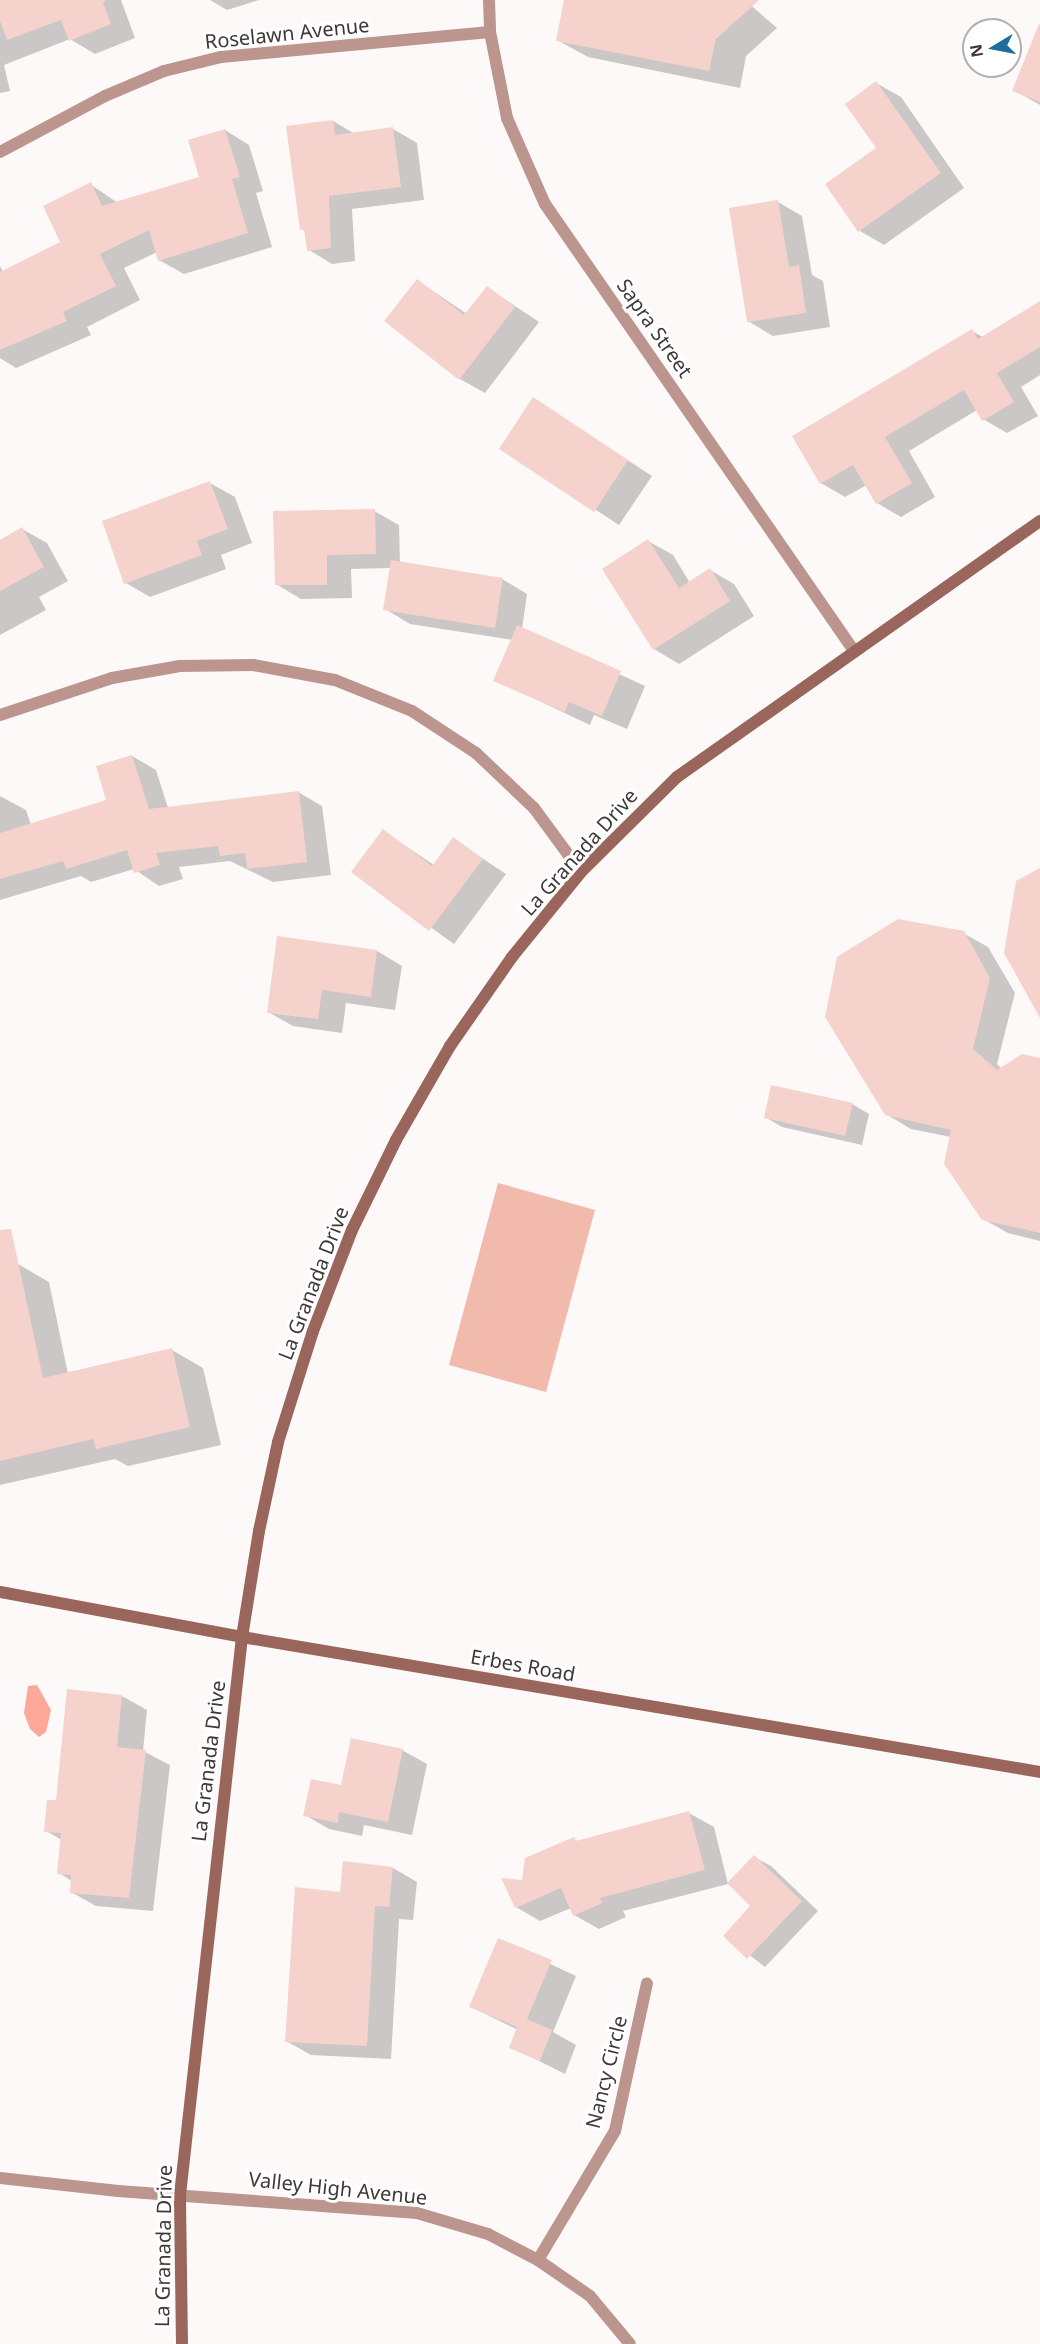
<!DOCTYPE html>
<html>
<head>
<meta charset="utf-8">
<style>
  body { margin:0 }
  #map { position:relative; width:1040px; height:2344px; overflow:hidden; background:#fdf9f8; font-family:"Noto Sans",sans-serif }
  div>[style] { position:absolute }
  [style*='--x'] { left:calc(var(--x)*1px); top:calc(var(--y)*1px); width:calc(var(--w)*1px); rotate:calc(var(--a)*1deg) }
  .green>* { inset:0; background:#f2b9ad }
  .water>* { inset:0; background:#fda898 }
  .shadow>* { inset:0; background:#0003 }
  .building>* { inset:0; background:#f5d2cb }
  .street>* { height:12px; margin:-6px; padding:0 6px; transform-origin:6px; border-radius:6px; background:#bb958e }
  .secondary>* { height:12px; margin:-6px; padding:0 6px; transform-origin:6px; border-radius:6px; background:#9a655b }
  span { translate:-50% -50%; white-space:nowrap; text-align:center; line-height:1.15; -webkit-text-stroke:6px #fff; paint-order:stroke }
  .street-label { font-size:20px; color:#403837 }
  .north { position:absolute; left:962px; top:18px; width:60px; height:60px; box-sizing:border-box; background:#fff; border:2px solid #b3afaf; border-radius:50%; rotate:260deg; font-size:16px; font-weight:700; line-height:24px; text-align:center; color:#403837 }
  .north::after { content:''; display:block; margin:auto; width:21px; height:27px; background:#1c6e9f; clip-path:polygon(50% 0,100% 100%,50% 72%,0 100%) }
</style>
</head>
<body>
<div id="map">
  <div class="green">
    <div style="clip-path:polygon(498px 1183px,595px 1210px,546px 1392px,449px 1365px)"></div>
  </div>
  <div class="water">
    <div style="clip-path:polygon(37px 1685px,51px 1710px,46px 1732px,39px 1737px,30px 1729px,24px 1713px,28px 1686px)"></div>
  </div>
  <div class="shadow">
    <div style="clip-path:polygon(8px 0,121px 0,135px 38px,95px 54px,70px 39px,4px 65px,10px 91px,0 93px,0 3px)"></div>
    <div style="clip-path:polygon(210px 0,259px 0,227px 10px)"></div>
    <div style="clip-path:polygon(565px 0,745px 0,777px 28px,746px 56px,740px 88px,588px 57px,557px 40px)"></div>
    <div style="clip-path:polygon(1040px 23px,1040px 105px,1014px 90px)"></div>
    <div style="clip-path:polygon(876px 83px,901px 97px,964px 188px,884px 245px,860px 231px,878px 149px)"></div>
    <div style="clip-path:polygon(333px 121px,355px 134px,393px 129px,417px 143px,424px 200px,352px 209px,355px 261px,332px 264px,309px 250px,306px 231px,302px 229px)"></div>
    <div style="clip-path:polygon(225px 130px,249px 145px,263px 191px,256px 193px,272px 247px,184px 274px,159px 260px,157px 252px,124px 268px,140px 300px,87px 327px,91px 335px,16px 368px,0 358px,0 266px,3px 272px,62px 242px,90px 184px,118px 203px,201px 178px)"></div>
    <div style="clip-path:polygon(778px 202px,802px 216px,812px 275px,823px 281px,830px 327px,773px 336px,748px 321px)"></div>
    <div style="clip-path:polygon(418px 281px,467px 314px,488px 288px,539px 322px,485px 393px,460px 379px,386px 321px)"></div>
    <div style="clip-path:polygon(1040px 303px,1040px 375px,1021px 387px,1038px 416px,1007px 433px,983px 419px,977px 410px,909px 451px,935px 497px,901px 517px,877px 503px,867px 485px,845px 497px,821px 483px,972px 331px,983px 337px)"></div>
    <div style="clip-path:polygon(534px 399px,652px 476px,619px 525px,501px 448px)"></div>
    <div style="clip-path:polygon(210px 483px,235px 497px,252px 543px,221px 555px,226px 569px,150px 597px,126px 583px)"></div>
    <div style="clip-path:polygon(374px 511px,399px 525px,400px 563px,502px 579px,527px 594px,522px 629px,645px 686px,627px 729px,594px 715px,590px 725px,495px 680px,513px 640px,410px 624px,385px 609px,391px 568px,351px 569px,352px 598px,301px 599px,276px 584px)"></div>
    <div style="clip-path:polygon(22px 529px,47px 543px,68px 581px,39px 597px,46px 610px,0 635px,0 541px)"></div>
    <div style="clip-path:polygon(648px 541px,673px 555px,690px 583px,710px 570px,734px 584px,754px 616px,679px 664px,654px 649px,604px 569px)"></div>
    <div style="clip-path:polygon(132px 756px,156px 770px,168px 808px,298px 792px,322px 806px,331px 875px,273px 882px,230px 861px,179px 867px,183px 879px,159px 886px,134px 869px,91px 882px,81px 876px,0 900px,0 796px,26px 810px,31px 825px,108px 801px)"></div>
    <div style="clip-path:polygon(383px 831px,434px 865px,453px 839px,506px 874px,454px 944px,353px 872px)"></div>
    <div style="clip-path:polygon(963px 933px,988px 947px,1015px 993px,997px 1064px,1002px 1069px,1040px 1060px,1040px 1241px,1008px 1233px,983px 1219px,951px 1137px,911px 1129px,886px 1114px)"></div>
    <div style="clip-path:polygon(279px 938px,377px 951px,402px 966px,395px 1010px,346px 1003px,342px 1033px,293px 1026px,268px 1012px)"></div>
    <div style="clip-path:polygon(852px 1104px,869px 1114px,862px 1145px,782px 1127px,765px 1117px)"></div>
    <div style="clip-path:polygon(18px 1264px,49px 1282px,68px 1374px,172px 1350px,203px 1368px,221px 1445px,128px 1466px,115px 1459px,0 1485px,0 1268px)"></div>
    <div style="clip-path:polygon(68px 1690px,122px 1696px,147px 1710px,143px 1751px,170px 1765px,153px 1911px,96px 1906px,71px 1892px,72px 1881px,59px 1873px,62px 1840px,46px 1831px,57px 1802px)"></div>
    <div style="clip-path:polygon(402px 1750px,427px 1764px,412px 1835px,364px 1825px,362px 1836px,329px 1829px,305px 1815px)"></div>
    <div style="clip-path:polygon(689px 1813px,714px 1827px,728px 1884px,623px 1911px,626px 1917px,599px 1929px,574px 1915px,571px 1908px,540px 1921px,516px 1907px,523px 1882px,574px 1839px,579px 1842px)"></div>
    <div style="clip-path:polygon(754px 1857px,771px 1866px,818px 1911px,765px 1967px,725px 1936px,753px 1906px)"></div>
    <div style="clip-path:polygon(393px 1868px,417px 1882px,413px 1920px,399px 1919px,391px 2059px,311px 2055px,286px 2041px,341px 1893px)"></div>
    <div style="clip-path:polygon(499px 1940px,576px 1976px,553px 2032px,576px 2045px,565px 2074px,511px 2047px,518px 2030px,471px 2007px)"></div>
  </div>
  <div class="building">
    <div style="clip-path:polygon(0 0,106px 0,103px 3px,111px 24px,69px 41px,61px 20px,7px 40px,0 21px)"></div>
    <div style="clip-path:polygon(564px 0,759px 0,716px 39px,709px 71px,556px 41px)"></div>
    <div style="clip-path:polygon(1039px 24px,1040px 24px,1040px 102px,1012px 91px)"></div>
    <div style="clip-path:polygon(876px 81px,941px 173px,858px 232px,825px 184px,876px 148px,845px 104px)"></div>
    <div style="clip-path:polygon(333px 120px,335px 135px,393px 127px,401px 187px,329px 196px,331px 248px,307px 251px,304px 229px,300px 230px,286px 126px)"></div>
    <div style="clip-path:polygon(225px 129px,240px 177px,232px 179px,248px 233px,158px 261px,149px 230px,100px 254px,116px 286px,63px 312px,67px 321px,0 350px,0 272px,60px 242px,43px 206px,91px 182px,102px 206px,199px 177px,188px 140px)"></div>
    <div style="clip-path:polygon(778px 200px,789px 267px,799px 265px,806px 313px,747px 322px,729px 208px)"></div>
    <div style="clip-path:polygon(417px 279px,464px 315px,487px 286px,515px 307px,459px 380px,384px 321px)"></div>
    <div style="clip-path:polygon(1040px 301px,1040px 347px,997px 373px,1014px 402px,982px 421px,964px 390px,885px 437px,912px 483px,876px 504px,853px 465px,820px 484px,792px 436px,972px 329px,978px 339px)"></div>
    <div style="clip-path:polygon(533px 397px,628px 460px,594px 512px,499px 449px)"></div>
    <div style="clip-path:polygon(210px 481px,228px 529px,197px 541px,202px 555px,124px 584px,102px 521px)"></div>
    <div style="clip-path:polygon(375px 509px,376px 554px,327px 555px,327px 585px,275px 585px,273px 511px)"></div>
    <div style="clip-path:polygon(22px 527px,44px 567px,0 591px,0 540px)"></div>
    <div style="clip-path:polygon(648px 539px,679px 588px,710px 568px,730px 601px,653px 650px,602px 569px)"></div>
    <div style="clip-path:polygon(391px 560px,503px 578px,495px 628px,383px 610px)"></div>
    <div style="clip-path:polygon(517px 625px,621px 671px,602px 716px,569px 702px,565px 712px,493px 681px)"></div>
    <div style="clip-path:polygon(132px 755px,149px 809px,299px 791px,307px 862px,247px 869px,245px 853px,220px 856px,218px 846px,156px 853px,160px 865px,134px 873px,127px 850px,66px 869px,63px 861px,0 879px,0 833px,106px 800px,96px 766px)"></div>
    <div style="clip-path:polygon(383px 829px,432px 866px,453px 837px,483px 859px,429px 931px,351px 872px)"></div>
    <div style="clip-path:polygon(1040px 868px,1040px 1018px,1004px 953px,1016px 881px)"></div>
    <div style="clip-path:polygon(898px 919px,964px 931px,990px 978px,973px 1049px,997px 1070px,1022px 1054px,1040px 1058px,1040px 1233px,982px 1220px,944px 1164px,951px 1130px,885px 1115px,825px 1017px,837px 957px)"></div>
    <div style="clip-path:polygon(277px 936px,377px 950px,371px 997px,322px 990px,318px 1019px,267px 1013px)"></div>
    <div style="clip-path:polygon(771px 1085px,853px 1103px,845px 1136px,764px 1118px)"></div>
    <div style="clip-path:polygon(11px 1229px,43px 1378px,172px 1348px,190px 1427px,96px 1449px,93px 1439px,0 1461px,0 1230px)"></div>
    <div style="clip-path:polygon(67px 1689px,122px 1695px,117px 1747px,146px 1750px,129px 1898px,70px 1893px,71px 1875px,57px 1874px,61px 1833px,44px 1832px,47px 1800px,56px 1800px)"></div>
    <div style="clip-path:polygon(351px 1738px,403px 1749px,388px 1822px,339px 1812px,338px 1823px,303px 1816px,311px 1779px,341px 1785px)"></div>
    <div style="clip-path:polygon(689px 1811px,705px 1870px,600px 1898px,602px 1903px,573px 1916px,561px 1888px,515px 1908px,501px 1878px,522px 1880px,525px 1858px,574px 1837px,576px 1841px)"></div>
    <div style="clip-path:polygon(754px 1855px,802px 1901px,747px 1959px,723px 1936px,750px 1906px,727px 1883px)"></div>
    <div style="clip-path:polygon(343px 1861px,393px 1867px,389px 1907px,375px 1906px,367px 2046px,285px 2042px,295px 1887px,340px 1892px)"></div>
    <div style="clip-path:polygon(498px 1938px,552px 1960px,527px 2019px,552px 2030px,540px 2061px,509px 2048px,517px 2027px,469px 2007px)"></div>
  </div>
  <div class="street">
    <div style="--x:489;--y:0;--w:32;--a:88"></div>
    <div style="--x:490;--y:32;--w:88;--a:78.8"></div>
    <div style="--x:507;--y:118;--w:94;--a:66.2"></div>
    <div style="--x:545;--y:204;--w:543;--a:55.34"></div>
    <div style="--x:0;--y:152;--w:119;--a:-28.1"></div>
    <div style="--x:105;--y:96;--w:64;--a:-23"></div>
    <div style="--x:164;--y:71;--w:59;--a:-13.8"></div>
    <div style="--x:221;--y:57;--w:270;--a:-5.3"></div>
    <div style="--x:0;--y:715;--w:118;--a:-18.3"></div>
    <div style="--x:112;--y:678;--w:69;--a:-10"></div>
    <div style="--x:180;--y:666;--w:73;--a:-0.8"></div>
    <div style="--x:253;--y:665;--w:83;--a:10.4"></div>
    <div style="--x:335;--y:680;--w:83;--a:21.9"></div>
    <div style="--x:412;--y:711;--w:77;--a:33.3"></div>
    <div style="--x:476;--y:753;--w:80;--a:43.5"></div>
    <div style="--x:534;--y:808;--w:79;--a:53.7"></div>
    <div style="--x:0;--y:2178;--w:119;--a:6.3"></div>
    <div style="--x:118;--y:2191;--w:300;--a:4.2"></div>
    <div style="--x:417;--y:2213;--w:74;--a:16.5"></div>
    <div style="--x:488;--y:2234;--w:56;--a:27.5"></div>
    <div style="--x:538;--y:2260;--w:63;--a:34.7"></div>
    <div style="--x:590;--y:2296;--w:62;--a:50.2"></div>
    <div style="--x:538;--y:2260;--w:150;--a:-59.2"></div>
    <div style="--x:615;--y:2131;--w:151;--a:-77.8"></div>
  </div>
  <div class="secondary">
    <div style="--x:0;--y:1592;--w:246;--a:10.5"></div>
    <div style="--x:242;--y:1637;--w:809;--a:9.6"></div>
    <div style="--x:182;--y:2344;--w:149;--a:-90.8"></div>
    <div style="--x:180;--y:2195;--w:561;--a:-83.66"></div>
    <div style="--x:242;--y:1637;--w:107;--a:-80.9"></div>
    <div style="--x:259;--y:1531;--w:91;--a:-77.9"></div>
    <div style="--x:278;--y:1442;--w:116;--a:-72.5"></div>
    <div style="--x:313;--y:1331;--w:108;--a:-68.9"></div>
    <div style="--x:352;--y:1230;--w:100;--a:-63.9"></div>
    <div style="--x:396;--y:1140;--w:108;--a:-60.1"></div>
    <div style="--x:450;--y:1046;--w:108;--a:-55.1"></div>
    <div style="--x:512;--y:957;--w:109;--a:-50.9"></div>
    <div style="--x:581;--y:872;--w:135;--a:-44.7"></div>
    <div style="--x:677;--y:777;--w:444;--a:-35.2"></div>
  </div>
  <div class="street-label">
    <span style="left:287px;top:33px;rotate:-6deg">Roselawn Avenue</span>
    <span style="left:655px;top:328px;rotate:55deg">Sapra Street</span>
    <span style="left:579px;top:852px;rotate:-48deg">La Granada Drive</span>
    <span style="left:313px;top:1283px;rotate:-69deg">La Granada Drive</span>
    <span style="left:523px;top:1665px;rotate:10deg">Erbes Road</span>
    <span style="left:208px;top:1761px;rotate:-83deg">La Granada Drive</span>
    <span style="left:606px;top:2072px;rotate:-76deg">Nancy Circle</span>
    <span style="left:338px;top:2188px;rotate:6deg">Valley High Avenue</span>
    <span style="left:163px;top:2246px;rotate:-89deg">La Granada Drive</span>
  </div>
  <div class="north">N</div>
</div>
</body>
</html>
